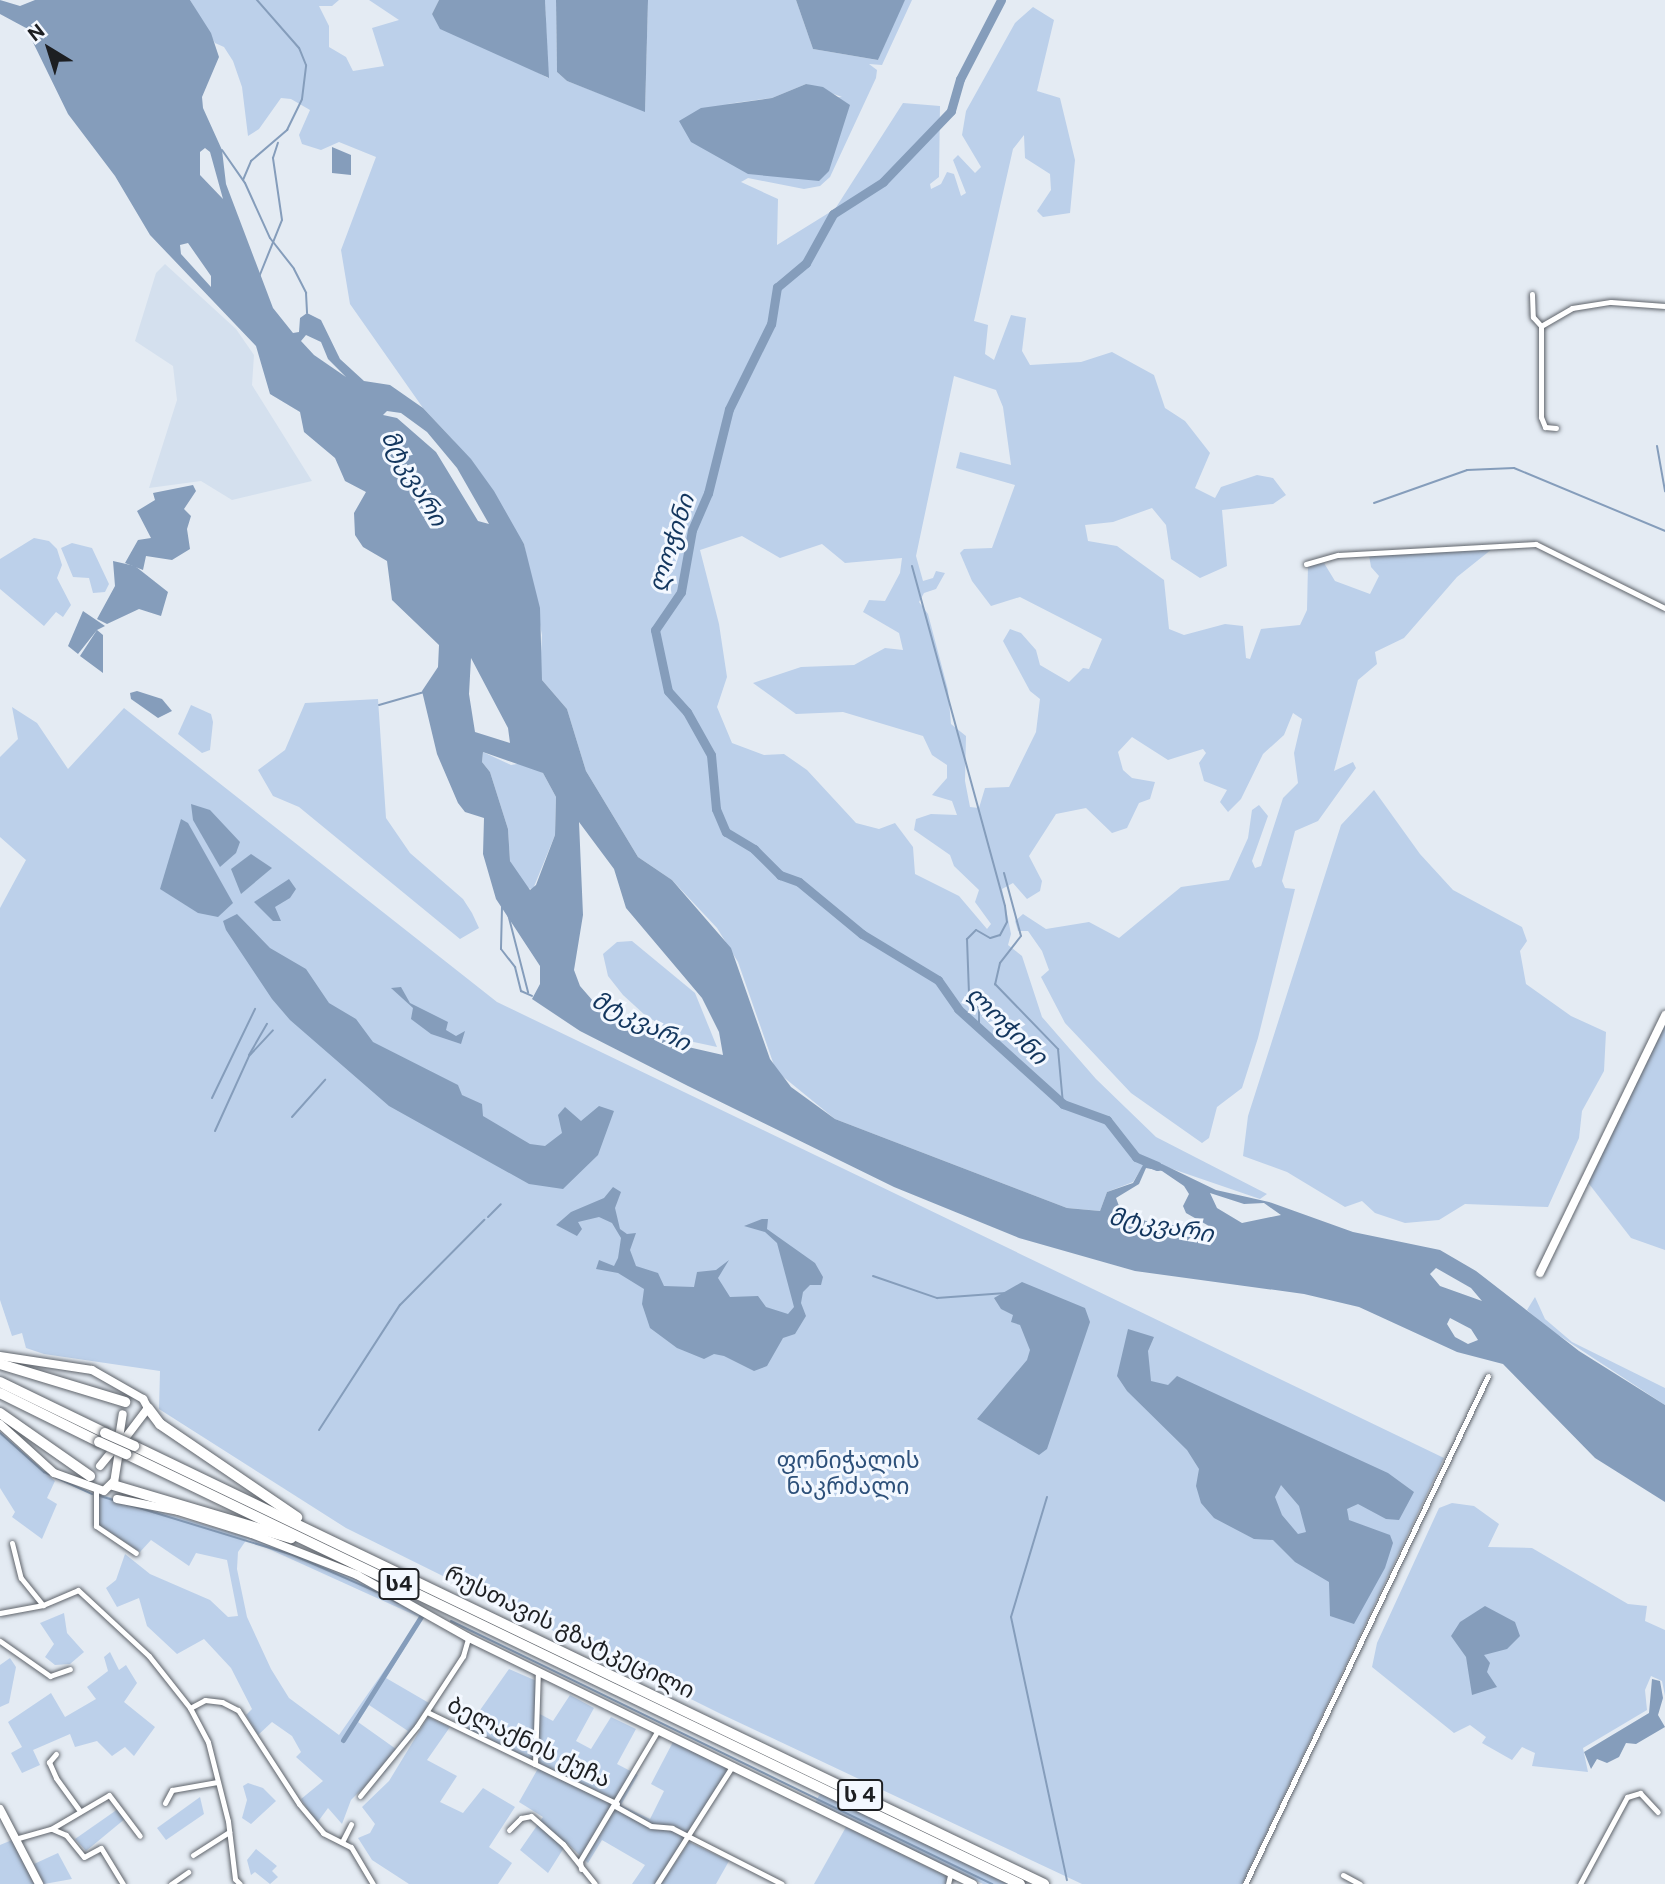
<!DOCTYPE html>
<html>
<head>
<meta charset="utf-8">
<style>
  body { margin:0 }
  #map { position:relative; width:1665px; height:1884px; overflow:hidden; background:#e4ebf3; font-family:"Public Sans","Noto Sans Georgian",sans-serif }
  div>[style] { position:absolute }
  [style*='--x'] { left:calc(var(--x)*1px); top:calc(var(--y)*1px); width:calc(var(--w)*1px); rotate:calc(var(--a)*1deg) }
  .built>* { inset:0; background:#d4e0ee }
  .green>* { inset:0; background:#bcd0ea }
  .water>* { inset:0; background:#859dbb }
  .stream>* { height:2px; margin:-1px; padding:0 1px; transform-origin:1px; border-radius:1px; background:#859dbb }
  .canal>* { height:5px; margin:-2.5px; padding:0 2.5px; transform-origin:2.5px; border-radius:2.5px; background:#859dbb }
  .river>* { height:9px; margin:-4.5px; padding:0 4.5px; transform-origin:4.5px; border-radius:4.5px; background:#859dbb }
  .roads { filter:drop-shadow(0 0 2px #5f646b) drop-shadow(0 0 2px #5f646b) }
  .street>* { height:5px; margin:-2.5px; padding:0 2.5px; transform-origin:2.5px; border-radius:2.5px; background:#fff }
  .secondary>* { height:8px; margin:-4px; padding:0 4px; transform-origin:4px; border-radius:4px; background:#fff }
  .highway>* { height:10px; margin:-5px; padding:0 5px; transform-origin:5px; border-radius:5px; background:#fff }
  .bridges { filter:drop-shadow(0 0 2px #5f646b) drop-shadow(0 0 2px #5f646b) }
  .highway-bridge>* { height:10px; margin:-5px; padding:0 5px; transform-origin:5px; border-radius:5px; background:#fff }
  span { translate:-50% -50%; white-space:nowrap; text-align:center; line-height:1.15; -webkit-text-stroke:6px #f3f8ff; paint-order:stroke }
  .shield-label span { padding:2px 5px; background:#f3f8ff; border:2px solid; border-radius:5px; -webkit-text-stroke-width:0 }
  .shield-label { font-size:21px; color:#1d1f22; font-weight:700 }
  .park-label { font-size:23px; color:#2d507a }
  .street-label { font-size:23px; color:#1d1f22 }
  .water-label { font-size:24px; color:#13365e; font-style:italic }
  .north { position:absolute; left:14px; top:14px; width:70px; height:70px; -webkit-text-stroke:5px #f3f8ff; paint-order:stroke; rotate:322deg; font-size:19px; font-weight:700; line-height:28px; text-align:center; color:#1d1f22 }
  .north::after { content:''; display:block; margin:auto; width:24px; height:32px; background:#1d1f22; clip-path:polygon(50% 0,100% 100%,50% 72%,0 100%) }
</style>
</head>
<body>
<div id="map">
  <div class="built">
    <div style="clip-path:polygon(165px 264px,236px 329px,254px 355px,252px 385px,312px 481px,232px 500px,201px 481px,149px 488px,177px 400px,173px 366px,135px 341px,156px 273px)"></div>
  </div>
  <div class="green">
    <div style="clip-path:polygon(evenodd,190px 0,339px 0,332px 6px,319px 6px,329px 26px,329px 47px,346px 57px,353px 71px,384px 66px,372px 28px,399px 20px,369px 0,439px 0,432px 14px,548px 78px,545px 0,556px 0,557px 72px,567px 81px,645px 111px,648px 0,796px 0,813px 49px,878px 60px,900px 8px,905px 0,912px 0,882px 65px,869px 64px,877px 70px,876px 78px,830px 177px,820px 186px,804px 189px,748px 178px,741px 182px,778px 199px,777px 245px,835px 209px,903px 103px,940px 106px,939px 177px,930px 184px,931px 189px,941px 184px,947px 172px,954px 174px,961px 196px,966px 193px,953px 160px,958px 155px,975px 173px,981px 167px,962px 135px,966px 111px,1015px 23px,1033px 7px,1054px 20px,1037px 91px,1060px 98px,1075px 160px,1070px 213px,1043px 217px,1037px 211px,1051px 190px,1050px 174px,1025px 158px,1024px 135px,1013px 149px,974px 321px,988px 325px,985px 354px,994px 360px,1011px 315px,1026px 318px,1022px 351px,1030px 365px,1081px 362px,1112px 352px,1154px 375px,1165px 408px,1185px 421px,1210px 453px,1195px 488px,1215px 498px,1221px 487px,1257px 475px,1273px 478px,1286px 495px,1273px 504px,1222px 510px,1227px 566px,1200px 578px,1171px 559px,1166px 525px,1152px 508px,1113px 522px,1085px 525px,1088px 541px,1117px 546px,1164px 580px,1169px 629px,1184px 635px,1225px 624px,1243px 626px,1246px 658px,1250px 659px,1261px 629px,1300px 625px,1307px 610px,1308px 564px,1324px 563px,1335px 581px,1370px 594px,1379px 576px,1371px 567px,1369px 555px,1492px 549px,1457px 577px,1404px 638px,1375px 652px,1377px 664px,1358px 680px,1334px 771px,1353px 762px,1356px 768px,1318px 821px,1295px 831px,1282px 881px,1285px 888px,1295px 889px,1258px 1038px,1242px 1088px,1217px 1107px,1209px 1138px,1202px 1143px,1131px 1093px,1065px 1023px,1041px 977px,1049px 970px,1042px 951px,1028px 931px,1018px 931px,1015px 921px,1023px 914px,1046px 929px,1089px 922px,1119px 938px,1181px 887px,1229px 880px,1248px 838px,1252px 810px,1259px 805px,1268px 816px,1252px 861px,1255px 868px,1261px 866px,1283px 798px,1298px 783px,1294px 753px,1302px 719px,1293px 713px,1284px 735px,1263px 754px,1241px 799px,1228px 812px,1220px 802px,1227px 790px,1204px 781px,1199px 763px,1206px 753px,1203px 749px,1168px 760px,1132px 737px,1118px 752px,1123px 770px,1132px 778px,1155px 782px,1150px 799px,1139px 803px,1127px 828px,1112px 833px,1086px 808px,1056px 814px,1029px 856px,1042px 881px,1040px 891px,1027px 899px,1013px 883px,1002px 889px,1011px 934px,1008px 945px,1022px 956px,1042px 1017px,1096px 1079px,1156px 1137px,1267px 1194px,1260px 1199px,1152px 1162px,1143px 1166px,1133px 1182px,1107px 1192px,1100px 1211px,1067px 1208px,835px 1119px,776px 1071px,738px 962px,717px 928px,672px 880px,638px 857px,586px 771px,567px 709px,542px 680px,540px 670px,542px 635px,524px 544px,453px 440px,423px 408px,350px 304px,341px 250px,376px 157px,339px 142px,321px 150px,302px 144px,299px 135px,310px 110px,291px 99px,281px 98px,259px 129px,248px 136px,242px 87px,233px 61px,224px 47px,215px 43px,190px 0,806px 84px,842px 97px,727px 104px,772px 98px,806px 84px,190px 0,954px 376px,996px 390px,1003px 407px,1011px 465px,960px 452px,956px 468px,1015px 485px,992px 548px,964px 549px,960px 553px,972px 581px,991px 606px,1020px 597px,1102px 639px,1089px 669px,1083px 668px,1069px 682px,1040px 665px,1036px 650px,1021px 633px,1010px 629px,1003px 641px,1030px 691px,1040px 699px,1036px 732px,1009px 787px,985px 788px,979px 808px,970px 807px,965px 781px,966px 736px,951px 724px,948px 690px,928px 614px,919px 602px,924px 593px,936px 589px,945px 573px,936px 571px,933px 578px,923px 581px,916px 556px,954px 376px,190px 0,742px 536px,780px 558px,822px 544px,845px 563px,902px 558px,900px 573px,885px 601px,869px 600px,863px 612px,899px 633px,903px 650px,885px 648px,854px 665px,801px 667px,753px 683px,796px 714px,843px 712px,923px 736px,932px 755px,947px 765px,947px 778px,932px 795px,952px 801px,957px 815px,931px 814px,916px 819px,914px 830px,950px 855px,954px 866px,979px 890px,975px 902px,991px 924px,987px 929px,959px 896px,915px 874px,913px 847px,895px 823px,879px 829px,856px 823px,807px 770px,784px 754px,764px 755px,732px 743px,717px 707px,727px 677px,719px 624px,700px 550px,742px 536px)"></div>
    <div style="clip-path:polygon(34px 538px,49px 541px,57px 549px,62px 565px,57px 578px,71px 605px,63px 617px,56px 612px,44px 626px,0 589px,0 559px)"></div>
    <div style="clip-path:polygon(72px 543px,92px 548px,109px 584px,105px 592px,93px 593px,89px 578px,73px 577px,61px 548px)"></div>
    <div style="clip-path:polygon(378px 699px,386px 818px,410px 853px,463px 899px,472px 913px,479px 928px,460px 939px,299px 807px,273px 796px,258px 770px,285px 750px,305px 703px)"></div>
    <div style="clip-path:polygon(191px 705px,211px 714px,213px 722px,210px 750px,202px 753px,178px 734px)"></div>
    <div style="clip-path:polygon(12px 707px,37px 723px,68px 769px,124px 708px,497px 1002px,1444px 1458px,1242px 1884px,1082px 1884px,721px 1714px,346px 1528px,159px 1409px,160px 1371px,44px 1354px,26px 1348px,22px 1333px,12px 1336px,0 1300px,0 908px,26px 860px,0 837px,0 757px,18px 739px)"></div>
    <div style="clip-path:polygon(483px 752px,511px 765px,523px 763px,543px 773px,556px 797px,555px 835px,533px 889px,525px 888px,510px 861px,508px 829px,490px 772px,482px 762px)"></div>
    <div style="clip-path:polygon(1374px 790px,1420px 854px,1453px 890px,1522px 927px,1527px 941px,1520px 951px,1526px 984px,1571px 1016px,1606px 1032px,1604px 1071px,1582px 1111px,1579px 1138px,1548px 1207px,1465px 1204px,1439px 1220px,1405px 1223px,1375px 1213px,1362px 1201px,1345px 1207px,1287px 1172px,1243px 1156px,1248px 1116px,1341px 825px)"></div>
    <div style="clip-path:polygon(632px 941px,695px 993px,717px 1047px,689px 1041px,646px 1016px,623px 995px,608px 976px,603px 954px,617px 942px)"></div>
    <div style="clip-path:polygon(1665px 1021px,1665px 1250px,1631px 1238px,1586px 1180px)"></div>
    <div style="clip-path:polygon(1535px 1297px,1545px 1319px,1572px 1342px,1665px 1388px,1665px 1405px,1546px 1327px,1527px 1310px)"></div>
    <div style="clip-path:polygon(0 1434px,55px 1481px,47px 1498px,57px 1504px,42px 1539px,12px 1517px,15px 1512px,0 1488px)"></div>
    <div style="clip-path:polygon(evenodd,99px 1494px,280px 1547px,354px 1577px,426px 1613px,386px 1678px,429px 1703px,385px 1772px,381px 1770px,351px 1800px,342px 1824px,328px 1808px,317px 1823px,313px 1818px,301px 1799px,323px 1781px,296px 1757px,301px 1752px,292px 1736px,272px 1722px,258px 1735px,246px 1715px,252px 1709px,231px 1668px,204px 1639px,177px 1654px,147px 1626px,139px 1598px,117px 1607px,106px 1588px,116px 1580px,125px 1554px,150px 1574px,210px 1600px,228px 1617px,238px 1616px,227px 1560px,196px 1553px,189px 1566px,151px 1540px,140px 1552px,99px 1525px,99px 1494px,247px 1539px,421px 1618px,339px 1735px,289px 1698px,271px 1669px,247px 1617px,237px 1569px,238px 1552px,247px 1539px,99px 1494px,369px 1705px,408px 1731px,396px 1749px,358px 1722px,369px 1705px)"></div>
    <div style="clip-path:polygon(1452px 1503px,1474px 1506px,1499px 1524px,1488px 1547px,1532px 1548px,1628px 1604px,1647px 1606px,1645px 1621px,1665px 1630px,1665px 1696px,1662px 1681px,1651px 1676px,1645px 1690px,1647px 1710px,1583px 1748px,1588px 1772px,1532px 1766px,1535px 1753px,1522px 1747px,1512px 1760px,1482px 1743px,1486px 1737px,1470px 1725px,1454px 1733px,1372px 1667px,1377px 1643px,1439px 1508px)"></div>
    <div style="clip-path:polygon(64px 1613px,67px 1633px,84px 1652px,70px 1664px,55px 1665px,45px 1657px,54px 1644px,40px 1623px)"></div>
    <div style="clip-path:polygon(110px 1652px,119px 1670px,126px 1665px,137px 1683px,124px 1702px,155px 1727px,134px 1756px,125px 1747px,112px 1756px,97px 1741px,75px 1747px,70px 1734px,33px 1750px,40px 1765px,22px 1773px,11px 1753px,22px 1747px,8px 1722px,51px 1693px,65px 1717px,96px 1699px,87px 1687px,108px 1671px,104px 1657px)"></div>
    <div style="clip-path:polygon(10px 1658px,16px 1667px,9px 1703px,0 1707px,0 1665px)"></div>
    <div style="clip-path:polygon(509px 1669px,539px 1682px,538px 1713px,553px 1721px,570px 1695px,594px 1708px,576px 1741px,591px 1749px,611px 1717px,636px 1729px,617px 1764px,638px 1775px,621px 1805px,650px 1819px,664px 1791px,651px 1784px,674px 1740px,726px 1764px,727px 1771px,656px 1884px,632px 1884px,645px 1865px,602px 1840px,588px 1863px,567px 1843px,548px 1873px,520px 1850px,543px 1817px,519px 1802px,540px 1765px,466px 1730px)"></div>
    <div style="clip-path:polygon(428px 1717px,450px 1727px,427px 1760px,457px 1776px,440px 1802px,463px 1813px,483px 1788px,515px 1807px,489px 1847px,512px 1863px,498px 1884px,409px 1884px,372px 1860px,358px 1838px,370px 1833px,375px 1824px,362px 1807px,389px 1781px)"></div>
    <div style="clip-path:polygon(248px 1783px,263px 1788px,276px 1801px,251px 1824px,242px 1818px,247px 1800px,243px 1786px)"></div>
    <div style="clip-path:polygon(821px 1792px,1015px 1884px,983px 1884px,815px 1803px)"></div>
    <div style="clip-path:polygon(200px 1797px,204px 1814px,166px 1840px,157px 1828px)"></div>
    <div style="clip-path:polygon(118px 1809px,126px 1818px,86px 1851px,75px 1839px)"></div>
    <div style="clip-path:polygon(846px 1827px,948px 1877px,946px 1884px,814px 1884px)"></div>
    <div style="clip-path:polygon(12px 1840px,35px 1884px,0 1884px,0 1845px)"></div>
    <div style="clip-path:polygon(689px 1842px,729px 1861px,716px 1884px,661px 1884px)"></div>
    <div style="clip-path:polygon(256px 1849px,277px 1866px,272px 1871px,278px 1877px,270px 1884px,255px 1872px,251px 1875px,247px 1860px)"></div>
    <div style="clip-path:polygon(58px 1853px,72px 1879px,44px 1884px,34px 1864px)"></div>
  </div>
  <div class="water">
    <div style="clip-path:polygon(evenodd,0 0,20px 6px,35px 0,190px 0,211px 33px,219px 57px,202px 97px,203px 108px,222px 150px,226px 184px,273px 308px,293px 333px,299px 332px,300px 318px,307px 313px,321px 320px,340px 359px,364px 381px,390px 385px,423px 408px,471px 459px,494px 491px,524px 544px,540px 608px,542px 680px,567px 709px,586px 771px,638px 857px,672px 880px,731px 948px,770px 1059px,791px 1087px,835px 1119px,1067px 1208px,1100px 1211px,1107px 1192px,1133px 1183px,1143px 1165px,1162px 1164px,1216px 1190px,1269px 1202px,1353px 1232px,1440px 1250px,1476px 1271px,1579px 1351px,1665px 1405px,1665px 1502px,1595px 1458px,1503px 1364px,1457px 1352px,1359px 1307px,1304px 1294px,1135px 1271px,1019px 1238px,894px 1187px,688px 1086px,580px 1031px,532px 999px,540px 984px,540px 966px,496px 899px,483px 854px,484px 818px,465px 812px,458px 803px,437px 754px,422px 691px,438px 667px,439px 645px,392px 600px,387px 561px,363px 547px,355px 535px,354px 513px,366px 492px,345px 481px,335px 458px,304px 432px,300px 412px,270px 394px,256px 346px,150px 235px,115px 176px,68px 114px,26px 28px,0 14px,0 0,205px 148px,210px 152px,223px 199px,200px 175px,200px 152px,205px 148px,0 0,188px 243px,211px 276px,211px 287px,181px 254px,180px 245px,188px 243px,0 0,306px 335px,321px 342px,328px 359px,346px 377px,314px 355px,301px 341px,306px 335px,0 0,387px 411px,401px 413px,427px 432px,457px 468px,489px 524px,478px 521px,436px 452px,397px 418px,383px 415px,387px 411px,0 0,471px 658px,508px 728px,510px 743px,475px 732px,469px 694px,471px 658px,0 0,483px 752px,543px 773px,556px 797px,555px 835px,536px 885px,530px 890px,510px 861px,508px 829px,490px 772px,482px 762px,483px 752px,0 0,579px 822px,614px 869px,626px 908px,702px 998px,719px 1032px,723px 1055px,688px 1047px,606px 1016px,580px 986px,574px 970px,583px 915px,579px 822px,0 0,1146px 1168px,1162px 1171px,1184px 1186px,1189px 1194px,1183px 1206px,1186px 1213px,1216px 1230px,1153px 1223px,1122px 1214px,1116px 1198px,1139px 1184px,1146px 1168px,0 0,1210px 1193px,1244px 1204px,1264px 1203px,1281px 1215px,1242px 1223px,1217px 1208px,1210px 1193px,0 0,1436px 1268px,1471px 1288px,1482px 1301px,1440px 1286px,1430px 1274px,1436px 1268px,0 0,1450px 1318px,1471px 1329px,1478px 1340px,1468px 1344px,1455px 1337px,1447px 1324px,1450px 1318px)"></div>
    <div style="clip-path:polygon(439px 0,545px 0,549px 78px,440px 29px,432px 14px)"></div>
    <div style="clip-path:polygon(556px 0,648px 0,645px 112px,567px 81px,557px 72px)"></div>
    <div style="clip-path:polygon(796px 0,905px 0,878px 60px,813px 49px)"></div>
    <div style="clip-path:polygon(806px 84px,823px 87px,850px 105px,829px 171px,819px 181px,748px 174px,691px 142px,679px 121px,701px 108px,772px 98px)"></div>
    <div style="clip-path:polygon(332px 147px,351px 155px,351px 175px,332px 173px)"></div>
    <div style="clip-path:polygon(193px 485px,196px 491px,184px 509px,191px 516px,187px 529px,190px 549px,172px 560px,146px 556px,143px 570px,125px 563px,138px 540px,151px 538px,137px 511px,155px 500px,153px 493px)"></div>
    <div style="clip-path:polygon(113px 561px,135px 566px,168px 592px,161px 616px,139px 609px,107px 624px,97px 619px,115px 586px)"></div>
    <div style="clip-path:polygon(83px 611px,105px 626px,97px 630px,103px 635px,103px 673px,80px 656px,97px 630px,78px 654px,68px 646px)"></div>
    <div style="clip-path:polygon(137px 691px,162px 699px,172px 711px,158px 718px,131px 699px,130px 693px)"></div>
    <div style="clip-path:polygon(191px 804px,210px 810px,240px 842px,236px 853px,220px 867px,193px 820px)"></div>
    <div style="clip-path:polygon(181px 819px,188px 823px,233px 903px,218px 917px,198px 913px,160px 889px)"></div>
    <div style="clip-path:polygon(251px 854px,272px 868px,241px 894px,231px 869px)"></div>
    <div style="clip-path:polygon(289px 879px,296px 889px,290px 898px,275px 907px,281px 921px,273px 921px,254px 902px)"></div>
    <div style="clip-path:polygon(237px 914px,270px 948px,306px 969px,329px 1003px,356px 1019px,373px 1042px,458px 1085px,462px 1095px,482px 1104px,483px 1116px,530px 1144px,545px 1146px,562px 1133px,558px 1115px,565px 1107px,581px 1121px,599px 1106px,614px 1111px,598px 1155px,563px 1189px,529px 1184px,389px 1106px,290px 1020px,272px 999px,226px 930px,223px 921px)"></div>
    <div style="clip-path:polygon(401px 987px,410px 1003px,448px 1022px,446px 1030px,456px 1036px,465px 1031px,461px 1044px,431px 1034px,411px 1019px,413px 1008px,391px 988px)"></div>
    <div style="clip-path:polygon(613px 1187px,621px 1192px,615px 1208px,620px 1229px,627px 1234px,636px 1233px,630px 1250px,636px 1266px,658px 1273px,664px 1286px,694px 1287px,697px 1272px,716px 1270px,729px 1260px,718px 1278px,730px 1297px,758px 1296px,766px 1307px,788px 1314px,794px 1307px,777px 1243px,765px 1232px,744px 1226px,762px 1219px,768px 1219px,767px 1229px,815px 1263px,823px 1277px,821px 1285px,810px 1285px,803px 1292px,801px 1303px,806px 1316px,795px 1334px,783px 1338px,767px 1366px,754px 1371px,724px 1356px,714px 1354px,704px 1359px,677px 1348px,650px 1328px,642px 1304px,644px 1289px,618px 1273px,596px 1269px,599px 1260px,614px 1266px,618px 1258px,621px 1238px,612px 1223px,599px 1217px,578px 1222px,582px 1229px,577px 1236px,556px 1225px,571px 1212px,604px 1198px)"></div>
    <div style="clip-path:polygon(1022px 1282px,1085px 1308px,1090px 1322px,1047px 1449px,1039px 1455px,977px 1419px,1027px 1360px,1030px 1350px,1020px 1325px,1011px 1322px,1013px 1315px,1001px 1309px,994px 1298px)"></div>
    <div style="clip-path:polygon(evenodd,1128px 1329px,1154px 1337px,1148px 1351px,1151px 1381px,1168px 1385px,1177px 1376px,1388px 1473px,1414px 1492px,1399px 1520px,1386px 1519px,1358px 1504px,1347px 1509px,1349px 1520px,1390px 1535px,1393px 1543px,1385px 1568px,1354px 1624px,1330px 1616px,1329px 1582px,1295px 1562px,1273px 1540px,1254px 1539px,1214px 1518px,1201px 1503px,1196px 1486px,1199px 1469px,1187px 1450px,1127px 1391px,1117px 1376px,1128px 1329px,1281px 1485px,1299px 1506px,1306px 1532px,1298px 1534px,1282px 1515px,1275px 1497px,1281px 1485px)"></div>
    <div style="clip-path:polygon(1485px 1606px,1515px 1622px,1520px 1636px,1507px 1649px,1484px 1655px,1490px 1663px,1487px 1672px,1497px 1687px,1472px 1695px,1466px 1657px,1451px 1636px,1460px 1622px)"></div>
    <div style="clip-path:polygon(1652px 1679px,1660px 1681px,1663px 1698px,1658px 1715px,1665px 1727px,1636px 1744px,1626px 1743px,1619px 1757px,1607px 1763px,1597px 1759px,1591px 1769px,1584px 1752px,1649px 1713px)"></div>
  </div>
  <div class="stream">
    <div style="--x:222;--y:150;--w:40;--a:55.1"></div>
    <div style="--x:245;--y:183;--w:60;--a:65.6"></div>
    <div style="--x:270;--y:238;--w:39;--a:52"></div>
    <div style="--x:294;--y:269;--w:27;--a:63"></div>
    <div style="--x:306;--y:293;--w:20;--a:87"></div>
    <div style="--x:243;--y:180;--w:21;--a:-67"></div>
    <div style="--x:251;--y:161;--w:48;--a:-40.7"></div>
    <div style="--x:287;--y:130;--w:34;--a:-64"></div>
    <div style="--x:302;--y:99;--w:34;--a:-83"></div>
    <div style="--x:306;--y:65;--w:18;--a:-112"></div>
    <div style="--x:299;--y:48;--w:64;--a:-131.2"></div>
    <div style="--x:259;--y:277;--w:61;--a:-68"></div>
    <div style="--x:282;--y:220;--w:63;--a:-98.3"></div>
    <div style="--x:273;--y:158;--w:16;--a:-72"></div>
    <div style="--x:1657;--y:446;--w:46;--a:79.9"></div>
    <div style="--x:1374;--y:503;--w:99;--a:-19.5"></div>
    <div style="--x:1467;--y:470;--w:47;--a:-2.4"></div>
    <div style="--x:1514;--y:468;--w:164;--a:22.6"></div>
    <div style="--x:912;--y:566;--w:352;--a:74.7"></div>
    <div style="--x:1005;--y:906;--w:16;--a:83"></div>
    <div style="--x:1007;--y:922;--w:15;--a:118"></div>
    <div style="--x:1000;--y:935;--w:10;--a:163"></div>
    <div style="--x:990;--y:938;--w:16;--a:-150"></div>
    <div style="--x:976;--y:930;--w:13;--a:135"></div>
    <div style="--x:967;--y:939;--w:54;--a:87.9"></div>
    <div style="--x:969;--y:993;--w:19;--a:58"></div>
    <div style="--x:979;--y:1009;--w:18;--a:90"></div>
    <div style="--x:379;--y:705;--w:47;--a:-16.1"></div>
    <div style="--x:1004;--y:873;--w:65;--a:74.9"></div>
    <div style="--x:1021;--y:936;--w:34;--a:128"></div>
    <div style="--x:1000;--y:963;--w:22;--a:103"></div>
    <div style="--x:995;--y:984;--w:91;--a:45.9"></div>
    <div style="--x:1058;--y:1049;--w:55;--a:84.8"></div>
    <div style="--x:502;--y:907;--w:42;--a:91.4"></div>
    <div style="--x:501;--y:949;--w:23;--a:52"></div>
    <div style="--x:515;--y:967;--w:25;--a:76"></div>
    <div style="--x:521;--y:991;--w:12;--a:24"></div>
    <div style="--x:508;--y:914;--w:81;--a:75.6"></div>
    <div style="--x:249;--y:1055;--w:36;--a:-60"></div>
    <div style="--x:212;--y:1098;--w:99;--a:-64.2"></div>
    <div style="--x:292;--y:1117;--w:50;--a:-48.3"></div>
    <div style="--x:215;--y:1131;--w:82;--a:-65.6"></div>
    <div style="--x:249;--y:1056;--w:35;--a:-47"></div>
    <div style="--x:488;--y:1217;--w:18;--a:-45"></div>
    <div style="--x:873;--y:1276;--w:68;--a:19"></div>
    <div style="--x:937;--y:1298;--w:69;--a:-4.1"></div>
    <div style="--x:319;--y:1430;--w:149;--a:-57.1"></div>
    <div style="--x:400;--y:1305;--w:120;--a:-45.3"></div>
    <div style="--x:0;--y:1433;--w:59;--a:41.6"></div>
    <div style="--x:44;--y:1472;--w:53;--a:24.6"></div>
    <div style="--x:100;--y:1496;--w:202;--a:17"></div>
    <div style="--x:293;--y:1555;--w:92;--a:23.8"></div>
    <div style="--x:1047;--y:1497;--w:125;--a:106.7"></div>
    <div style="--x:1011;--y:1617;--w:269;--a:78"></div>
    <div style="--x:383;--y:1595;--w:17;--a:28"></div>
    <div style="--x:451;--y:1621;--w:602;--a:25.93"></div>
  </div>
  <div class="canal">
    <div style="--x:343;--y:1740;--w:148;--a:-57.7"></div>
  </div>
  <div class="river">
    <div style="--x:1001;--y:0;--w:89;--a:117.4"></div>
    <div style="--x:960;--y:79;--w:33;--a:106"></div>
    <div style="--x:951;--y:111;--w:98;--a:133.8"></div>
    <div style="--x:883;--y:182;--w:59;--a:147.4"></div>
    <div style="--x:833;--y:214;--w:56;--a:118.9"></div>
    <div style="--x:806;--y:263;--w:38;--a:140"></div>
    <div style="--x:777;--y:287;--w:37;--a:99"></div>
    <div style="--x:771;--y:324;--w:95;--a:116.3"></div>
    <div style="--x:729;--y:409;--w:87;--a:104"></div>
    <div style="--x:708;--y:493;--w:40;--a:113.4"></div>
    <div style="--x:692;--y:530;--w:63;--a:100.1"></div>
    <div style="--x:681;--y:592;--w:46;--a:124.4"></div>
    <div style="--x:655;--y:630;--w:62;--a:78"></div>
    <div style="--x:668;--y:691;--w:28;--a:48"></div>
    <div style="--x:687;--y:712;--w:49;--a:60.8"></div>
    <div style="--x:711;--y:755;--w:54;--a:84.7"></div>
    <div style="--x:716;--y:809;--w:25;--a:67"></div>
    <div style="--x:726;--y:832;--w:33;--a:31"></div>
    <div style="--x:754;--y:849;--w:37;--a:45"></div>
    <div style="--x:780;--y:875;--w:20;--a:20"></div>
    <div style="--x:799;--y:882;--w:82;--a:39.5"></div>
    <div style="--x:862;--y:934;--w:89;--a:31.2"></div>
    <div style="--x:938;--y:980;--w:35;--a:55"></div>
    <div style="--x:958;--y:1009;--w:142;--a:42.1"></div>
    <div style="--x:1063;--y:1104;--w:47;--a:20"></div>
    <div style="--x:1107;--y:1120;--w:47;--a:51.9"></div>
    <div style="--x:1136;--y:1157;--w:23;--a:23"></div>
  </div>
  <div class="roads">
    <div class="street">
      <div style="--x:1532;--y:294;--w:23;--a:88"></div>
      <div style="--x:1533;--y:317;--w:12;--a:48"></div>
      <div style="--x:1541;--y:326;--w:36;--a:-30"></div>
      <div style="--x:1572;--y:308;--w:39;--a:-9"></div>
      <div style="--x:1611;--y:302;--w:54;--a:4.2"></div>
      <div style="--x:1541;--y:326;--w:91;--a:90"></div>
      <div style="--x:1541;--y:417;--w:11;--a:68"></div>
      <div style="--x:1545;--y:427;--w:11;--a:5"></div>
      <div style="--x:1306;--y:564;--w:33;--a:-16"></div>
      <div style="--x:1338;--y:555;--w:198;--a:-3.2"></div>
      <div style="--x:1536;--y:544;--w:144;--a:26.4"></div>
      <div style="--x:96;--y:1489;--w:37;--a:90"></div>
      <div style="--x:96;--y:1526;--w:48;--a:34"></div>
      <div style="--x:12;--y:1543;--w:36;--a:76"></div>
      <div style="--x:21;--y:1578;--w:35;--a:51"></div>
      <div style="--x:0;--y:1613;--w:44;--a:-10.5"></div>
      <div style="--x:43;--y:1605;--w:38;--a:-23"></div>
      <div style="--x:78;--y:1590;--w:97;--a:42.9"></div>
      <div style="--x:149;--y:1656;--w:66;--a:51.7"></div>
      <div style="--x:190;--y:1708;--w:38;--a:62"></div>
      <div style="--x:208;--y:1742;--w:81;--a:75.8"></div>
      <div style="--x:228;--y:1821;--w:58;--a:83.1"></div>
      <div style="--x:235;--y:1879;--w:7;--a:45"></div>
      <div style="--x:0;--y:1641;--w:61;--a:35"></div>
      <div style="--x:50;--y:1676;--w:21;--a:-19"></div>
      <div style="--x:190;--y:1708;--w:17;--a:-28"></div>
      <div style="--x:205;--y:1700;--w:17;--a:7"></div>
      <div style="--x:222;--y:1702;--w:18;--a:27"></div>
      <div style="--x:238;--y:1710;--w:112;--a:57"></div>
      <div style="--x:299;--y:1804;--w:38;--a:50"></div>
      <div style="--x:323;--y:1833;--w:31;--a:27"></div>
      <div style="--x:351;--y:1847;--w:43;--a:59.3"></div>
      <div style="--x:427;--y:1712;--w:211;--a:25.8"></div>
      <div style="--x:56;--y:1754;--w:11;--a:131"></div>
      <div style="--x:49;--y:1762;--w:17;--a:66"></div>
      <div style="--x:56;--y:1778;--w:41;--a:54"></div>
      <div style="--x:535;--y:1764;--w:93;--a:-88.2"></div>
      <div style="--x:360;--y:1796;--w:90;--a:-50.8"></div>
      <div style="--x:417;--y:1726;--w:84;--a:-56.7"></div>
      <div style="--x:463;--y:1656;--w:15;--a:-74"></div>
      <div style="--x:165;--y:1803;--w:15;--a:-62"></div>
      <div style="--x:172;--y:1790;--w:46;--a:-10.1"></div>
      <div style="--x:615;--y:1806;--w:41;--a:29.1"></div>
      <div style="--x:651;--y:1826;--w:21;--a:5"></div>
      <div style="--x:672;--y:1828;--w:123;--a:27"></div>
      <div style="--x:52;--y:1829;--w:15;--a:23"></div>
      <div style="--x:66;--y:1835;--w:28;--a:51"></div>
      <div style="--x:84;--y:1857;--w:19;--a:-28"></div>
      <div style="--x:101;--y:1848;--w:42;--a:58.6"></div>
      <div style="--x:509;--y:1830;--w:17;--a:-45"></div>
      <div style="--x:521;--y:1818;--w:10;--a:-11"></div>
      <div style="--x:531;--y:1816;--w:43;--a:41.2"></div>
      <div style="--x:563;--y:1844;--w:51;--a:51.3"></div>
      <div style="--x:15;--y:1839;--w:37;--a:-16"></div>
      <div style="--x:51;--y:1829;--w:67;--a:-30.4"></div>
      <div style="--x:109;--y:1795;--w:51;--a:52.9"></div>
      <div style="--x:342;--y:1842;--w:20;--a:-63"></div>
      <div style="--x:193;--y:1855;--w:43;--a:-32.6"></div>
      <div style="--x:581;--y:1869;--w:8;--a:-97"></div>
      <div style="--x:580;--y:1861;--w:152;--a:-59.2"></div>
      <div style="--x:1343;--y:1875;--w:19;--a:28"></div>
      <div style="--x:171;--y:1884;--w:21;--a:-35"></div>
      <div style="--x:657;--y:1884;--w:141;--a:-57.4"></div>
      <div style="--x:948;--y:1884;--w:9;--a:-77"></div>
      <div style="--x:1245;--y:1884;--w:563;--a:-64.44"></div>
      <div style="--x:1580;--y:1884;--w:99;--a:-61.6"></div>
      <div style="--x:1627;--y:1797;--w:14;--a:-17"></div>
      <div style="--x:1640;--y:1793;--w:26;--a:47"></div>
    </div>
    <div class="secondary">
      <div style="--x:1540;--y:1273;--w:287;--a:-64.1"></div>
      <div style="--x:0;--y:1356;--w:93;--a:8.7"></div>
      <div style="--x:92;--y:1370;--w:59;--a:29.6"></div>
      <div style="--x:143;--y:1399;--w:10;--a:61"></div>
      <div style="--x:148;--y:1408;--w:46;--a:127.1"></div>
      <div style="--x:120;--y:1445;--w:36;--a:99"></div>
      <div style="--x:114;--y:1481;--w:14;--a:135"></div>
      <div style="--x:104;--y:1491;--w:53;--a:-160.2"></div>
      <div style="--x:54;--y:1473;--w:73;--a:-137.8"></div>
      <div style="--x:100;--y:1466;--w:28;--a:-51"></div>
      <div style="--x:118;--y:1444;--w:30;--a:-81"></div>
      <div style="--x:117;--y:1499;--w:62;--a:11.1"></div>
      <div style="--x:178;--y:1511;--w:77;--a:17.3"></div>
      <div style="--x:252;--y:1534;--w:113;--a:21.3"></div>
      <div style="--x:357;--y:1575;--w:126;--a:29.4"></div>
      <div style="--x:467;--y:1637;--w:563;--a:26.02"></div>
      <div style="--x:0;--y:1809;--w:85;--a:62.5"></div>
    </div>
    <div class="highway">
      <div style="--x:0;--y:1364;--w:131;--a:16.9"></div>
      <div style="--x:0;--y:1382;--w:117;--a:25.9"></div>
      <div style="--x:0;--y:1393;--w:110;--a:26.3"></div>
      <div style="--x:148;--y:1408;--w:20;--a:53"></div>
      <div style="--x:160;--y:1424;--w:166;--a:34.2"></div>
      <div style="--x:0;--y:1413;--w:110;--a:35"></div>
      <div style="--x:134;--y:1446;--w:1010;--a:25.7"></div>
      <div style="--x:126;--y:1454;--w:992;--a:25.69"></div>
      <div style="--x:113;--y:1485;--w:186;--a:16.6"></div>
    </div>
  </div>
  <div class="bridges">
    <div class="highway-bridge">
      <div style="--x:105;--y:1433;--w:32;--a:24"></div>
      <div style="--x:99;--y:1442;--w:30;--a:24"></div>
    </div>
  </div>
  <div class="shield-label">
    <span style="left:399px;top:1584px">ს4</span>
    <span style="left:860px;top:1795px">ს 4</span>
  </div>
  <div class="park-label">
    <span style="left:848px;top:1473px">ფონიჭალის<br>ნაკრძალი</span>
  </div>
  <div class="street-label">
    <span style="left:570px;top:1632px;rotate:26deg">რუსთავის გზატკეცილი</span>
    <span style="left:529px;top:1742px;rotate:26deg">ბელაქნის ქუჩა</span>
  </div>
  <div class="water-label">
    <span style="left:414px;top:478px;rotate:60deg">მტკვარი</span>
    <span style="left:671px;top:543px;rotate:-72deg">ლოჭინი</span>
    <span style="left:641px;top:1021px;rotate:26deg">მტკვარი</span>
    <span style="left:1007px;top:1025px;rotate:44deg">ლოჭინი</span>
    <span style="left:1161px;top:1225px;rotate:10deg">მტკვარი</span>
  </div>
  <div class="north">N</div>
</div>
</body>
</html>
